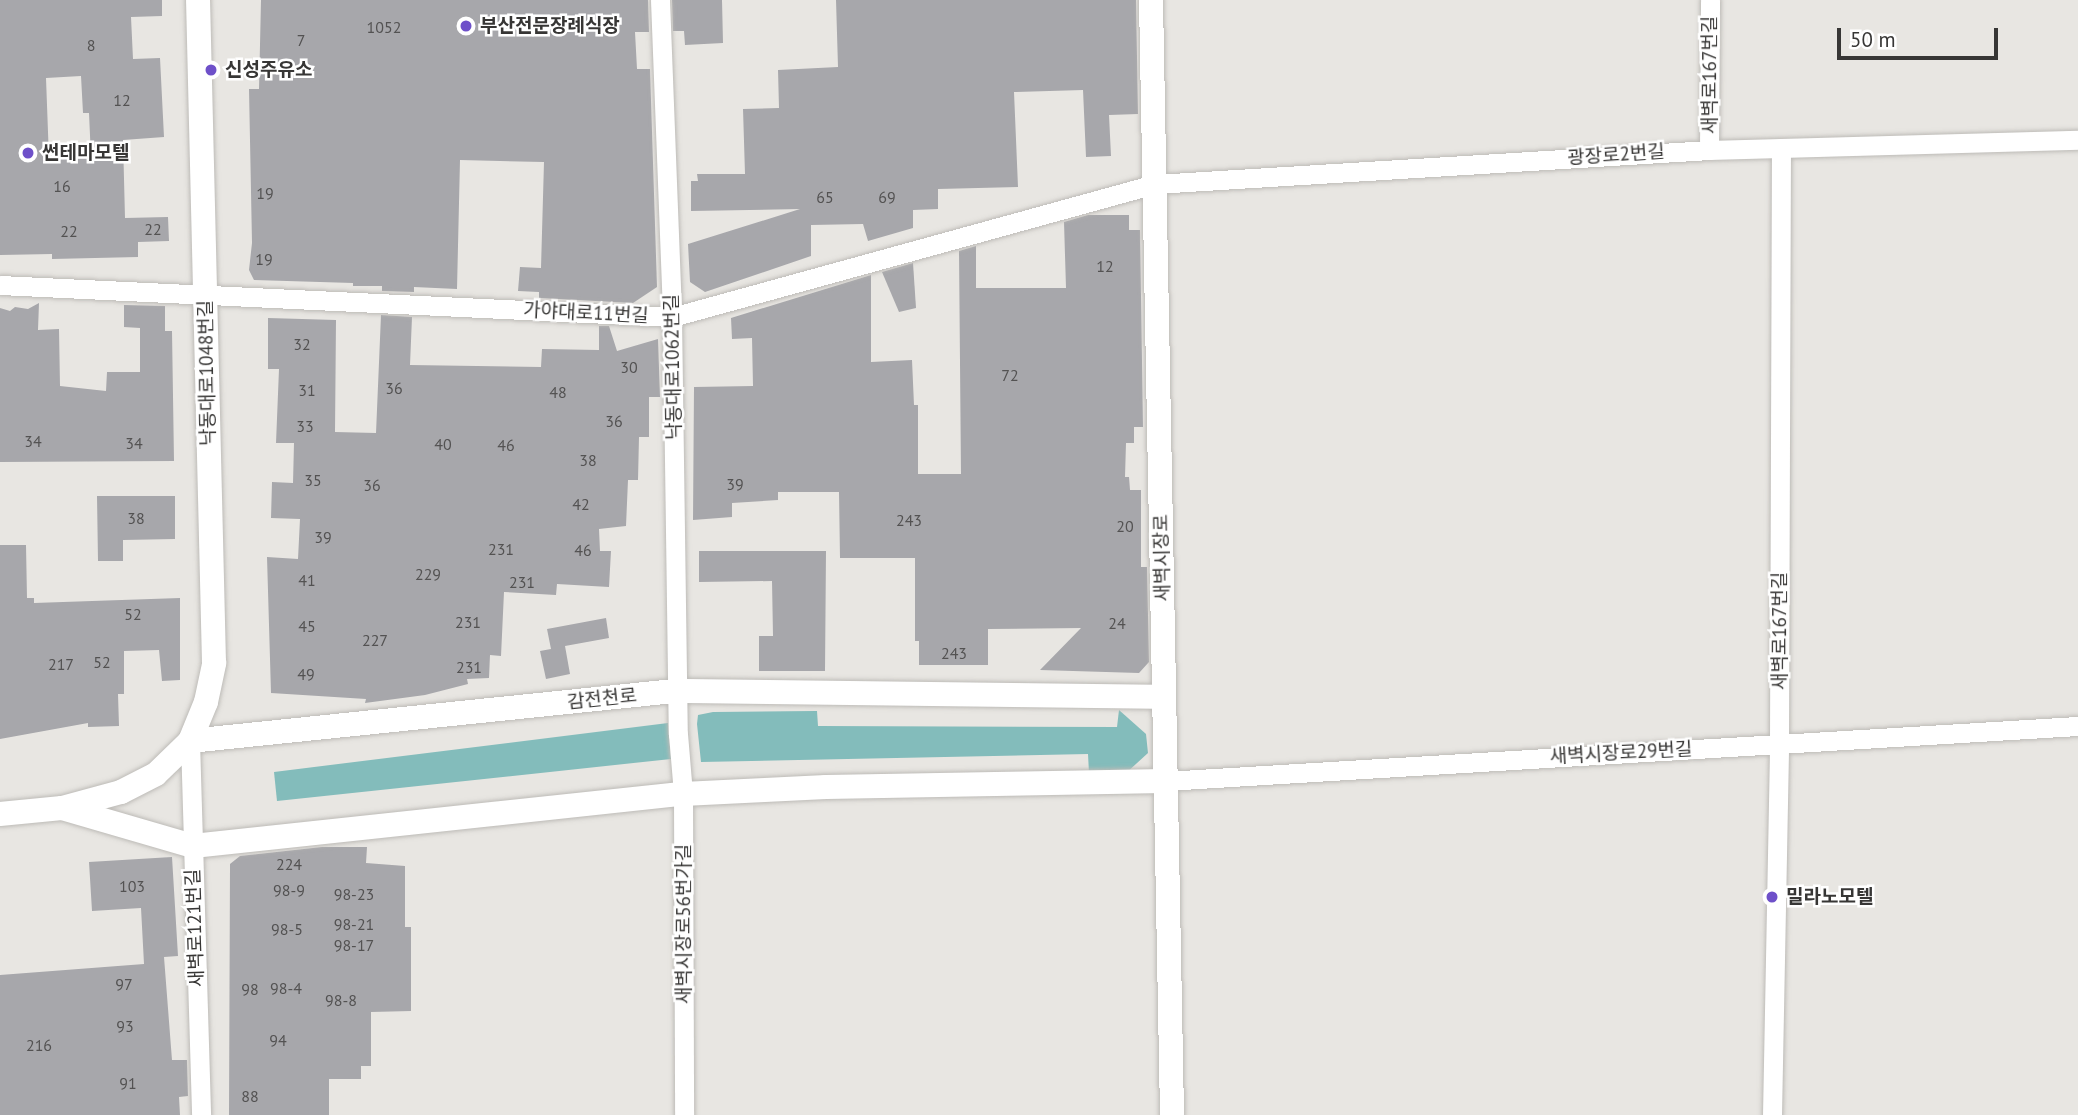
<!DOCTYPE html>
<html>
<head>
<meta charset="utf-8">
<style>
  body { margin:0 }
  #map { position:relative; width:2078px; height:1115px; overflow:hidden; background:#e8e6e2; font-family:"PT Sans","Noto Sans KR",sans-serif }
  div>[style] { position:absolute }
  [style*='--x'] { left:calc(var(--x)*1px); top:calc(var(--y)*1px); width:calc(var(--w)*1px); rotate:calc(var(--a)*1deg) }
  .water>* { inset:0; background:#83bcbb }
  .building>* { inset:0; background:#a7a7ab }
  .roads { filter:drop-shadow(0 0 2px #bdbbb7) drop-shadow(0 0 2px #bdbbb7) }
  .minor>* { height:19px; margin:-9.5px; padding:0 9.5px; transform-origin:9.5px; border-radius:9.5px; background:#fff }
  .tertiary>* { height:24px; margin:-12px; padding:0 12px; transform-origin:12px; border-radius:12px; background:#fff }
  .dots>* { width:19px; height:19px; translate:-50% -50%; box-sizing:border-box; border:4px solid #fff; border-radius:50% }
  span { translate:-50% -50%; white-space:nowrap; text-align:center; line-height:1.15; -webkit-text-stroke:5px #fff; paint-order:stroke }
  .number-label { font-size:16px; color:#535252 }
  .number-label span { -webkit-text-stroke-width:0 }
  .poi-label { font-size:19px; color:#373635; font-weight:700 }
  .left { translate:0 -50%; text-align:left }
  .street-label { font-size:19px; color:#373635 }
  .scale { position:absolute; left:1837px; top:28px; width:161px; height:32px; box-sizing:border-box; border:4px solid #373635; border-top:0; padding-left:9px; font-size:21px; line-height:24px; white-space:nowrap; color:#373635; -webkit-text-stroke:5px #fff; paint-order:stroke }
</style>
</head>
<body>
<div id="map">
  <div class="water">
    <div style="clip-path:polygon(1119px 710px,1146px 734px,1148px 753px,1125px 774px,1089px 773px,1088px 754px,701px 762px,697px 724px,698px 715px,713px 712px,817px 711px,818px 726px,1117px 727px)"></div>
    <div style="clip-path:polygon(668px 723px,671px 759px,277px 801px,274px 772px)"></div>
  </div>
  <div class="building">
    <div style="clip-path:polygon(evenodd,0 0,162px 0,162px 16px,131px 17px,133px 59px,160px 58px,164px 137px,123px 140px,125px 218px,168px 217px,169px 241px,138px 242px,138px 257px,52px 259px,52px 254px,0 255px,0 0,81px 76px,83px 113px,89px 113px,91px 158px,49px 159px,46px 78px,81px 76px)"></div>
    <div style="clip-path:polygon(261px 0,648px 0,649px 32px,635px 32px,637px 69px,650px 69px,657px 287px,633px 303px,539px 298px,539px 292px,518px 291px,520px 267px,541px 268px,544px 162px,460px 160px,457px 289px,414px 287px,414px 292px,382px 291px,382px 286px,353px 286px,353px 283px,254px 280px,249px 270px,252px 243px,249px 89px,259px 89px)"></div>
    <div style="clip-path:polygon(672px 0,722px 0,723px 43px,685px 45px,684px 31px,673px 31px)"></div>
    <div style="clip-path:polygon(836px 0,1136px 0,1138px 114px,1109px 115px,1111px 156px,1086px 157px,1083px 90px,1014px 92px,1018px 187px,938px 189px,938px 209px,913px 210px,913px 228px,868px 241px,863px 224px,811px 225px,811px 256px,705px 292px,690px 282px,688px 244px,800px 209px,691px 211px,691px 181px,698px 181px,697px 174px,745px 174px,743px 109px,779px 108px,778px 70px,838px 67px)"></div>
    <div style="clip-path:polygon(1088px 215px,1129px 215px,1129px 230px,1140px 230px,1143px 427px,1134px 427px,1134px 443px,1126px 443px,1125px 477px,1129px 477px,1130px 490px,1141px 490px,1141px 567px,1147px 567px,1149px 662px,1139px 673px,1040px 670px,1081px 628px,988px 629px,988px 665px,919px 665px,919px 641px,915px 641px,915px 558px,840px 558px,839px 492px,778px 492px,778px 500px,732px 503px,732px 517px,693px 520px,694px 387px,753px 386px,752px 338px,732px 339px,731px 318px,871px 275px,871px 362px,912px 360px,914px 405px,918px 405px,918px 474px,961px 474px,959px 251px,976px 246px,976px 288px,1066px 288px,1064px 222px)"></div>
    <div style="clip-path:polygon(913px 263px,916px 308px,899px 312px,882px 272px)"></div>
    <div style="clip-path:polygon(39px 303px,38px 330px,59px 329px,60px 386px,106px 391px,107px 372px,140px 372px,140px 328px,124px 327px,124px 305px,165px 306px,165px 331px,172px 331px,174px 461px,0 462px,0 308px,10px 311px,15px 307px,28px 309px)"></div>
    <div style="clip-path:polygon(381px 315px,412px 317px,410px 365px,541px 367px,542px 349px,599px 350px,599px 326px,609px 326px,617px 351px,658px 339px,660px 397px,649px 397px,649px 437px,639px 437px,638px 480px,628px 480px,626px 526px,599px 529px,600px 551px,611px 551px,609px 587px,557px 584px,556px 595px,504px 592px,501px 656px,490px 655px,489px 678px,467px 679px,468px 684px,425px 695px,365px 703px,366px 699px,271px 693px,267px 557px,298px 559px,300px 519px,271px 518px,272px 482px,293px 483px,294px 443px,276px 443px,279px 369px,268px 369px,268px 318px,336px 320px,335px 432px,376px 433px)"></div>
    <div style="clip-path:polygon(97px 496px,175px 496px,175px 539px,123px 540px,123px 561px,98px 561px)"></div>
    <div style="clip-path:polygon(0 545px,26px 545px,27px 598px,34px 598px,34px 603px,180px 598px,180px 680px,162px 681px,159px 650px,124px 651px,124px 694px,118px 694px,119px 726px,88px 727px,88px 723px,0 739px)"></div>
    <div style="clip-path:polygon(699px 551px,826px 551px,825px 671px,759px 671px,759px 636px,773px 636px,772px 581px,699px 582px)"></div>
    <div style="clip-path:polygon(606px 618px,609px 638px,565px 646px,570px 674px,546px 679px,540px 651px,551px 649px,547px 629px)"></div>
    <div style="clip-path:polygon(322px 847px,367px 847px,366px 863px,405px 866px,405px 927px,411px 927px,411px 1011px,371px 1012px,371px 1066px,361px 1066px,361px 1079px,329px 1079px,329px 1115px,229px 1115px,230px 864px,240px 856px)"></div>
    <div style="clip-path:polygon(172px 857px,178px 956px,164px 957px,172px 1060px,187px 1060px,188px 1096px,179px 1097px,180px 1115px,0 1115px,0 975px,144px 964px,141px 908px,92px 911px,89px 862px)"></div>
  </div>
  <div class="roads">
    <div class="minor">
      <div style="--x:660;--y:0;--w:317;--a:87.8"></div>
      <div style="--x:672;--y:317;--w:417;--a:89.2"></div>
      <div style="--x:678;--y:734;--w:60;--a:85.2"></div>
      <div style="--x:683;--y:794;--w:321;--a:89.8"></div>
      <div style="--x:1709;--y:150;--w:150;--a:-89.6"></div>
      <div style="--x:0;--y:285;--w:673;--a:2.73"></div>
      <div style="--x:672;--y:317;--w:501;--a:-15.4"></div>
      <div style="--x:1155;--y:184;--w:555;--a:-3.51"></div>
      <div style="--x:1709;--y:150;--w:369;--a:-1.6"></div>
      <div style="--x:190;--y:741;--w:374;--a:88.3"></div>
      <div style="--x:1165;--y:781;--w:915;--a:-3.45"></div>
      <div style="--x:1772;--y:1115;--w:371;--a:-88.9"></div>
      <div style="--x:1779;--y:744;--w:596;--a:-89.81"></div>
    </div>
    <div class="tertiary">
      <div style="--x:1151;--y:0;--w:1115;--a:88.92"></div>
      <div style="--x:190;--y:741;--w:42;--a:-67.7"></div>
      <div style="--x:206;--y:702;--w:40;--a:-78"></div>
      <div style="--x:214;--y:663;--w:663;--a:-91.38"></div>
      <div style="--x:62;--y:808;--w:136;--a:16.2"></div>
      <div style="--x:193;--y:846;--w:493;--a:-6.1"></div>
      <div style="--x:683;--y:794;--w:143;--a:-2.8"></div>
      <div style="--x:826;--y:787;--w:339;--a:-1"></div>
      <div style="--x:0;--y:814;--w:62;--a:-5.5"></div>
      <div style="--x:62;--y:808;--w:61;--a:-15.2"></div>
      <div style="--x:121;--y:792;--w:39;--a:-27"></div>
      <div style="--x:156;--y:774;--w:47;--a:-44.1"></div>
      <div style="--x:190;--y:741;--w:491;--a:-5.9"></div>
      <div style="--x:678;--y:691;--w:486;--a:0.7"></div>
    </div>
  </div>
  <div class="dots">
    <div style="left:466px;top:26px;background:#6e50c9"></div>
    <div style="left:211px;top:70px;background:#6e50c9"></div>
    <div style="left:28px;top:153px;background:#6e50c9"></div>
    <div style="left:1772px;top:897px;background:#6e50c9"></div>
  </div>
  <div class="number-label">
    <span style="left:384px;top:27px">1052</span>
    <span style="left:301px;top:40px">7</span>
    <span style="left:91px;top:45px">8</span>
    <span style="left:122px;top:100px">12</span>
    <span style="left:62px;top:186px">16</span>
    <span style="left:265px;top:193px">19</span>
    <span style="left:825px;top:197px">65</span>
    <span style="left:887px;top:197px">69</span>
    <span style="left:153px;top:229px">22</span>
    <span style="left:69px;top:231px">22</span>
    <span style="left:264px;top:259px">19</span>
    <span style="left:1105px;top:266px">12</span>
    <span style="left:302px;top:344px">32</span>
    <span style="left:629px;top:367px">30</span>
    <span style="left:1010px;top:375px">72</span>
    <span style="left:394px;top:388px">36</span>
    <span style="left:307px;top:390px">31</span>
    <span style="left:558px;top:392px">48</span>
    <span style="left:614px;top:421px">36</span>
    <span style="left:305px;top:426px">33</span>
    <span style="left:33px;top:441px">34</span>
    <span style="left:134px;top:443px">34</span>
    <span style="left:443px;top:444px">40</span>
    <span style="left:506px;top:445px">46</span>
    <span style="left:588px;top:460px">38</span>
    <span style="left:313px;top:480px">35</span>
    <span style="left:735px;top:484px">39</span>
    <span style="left:372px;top:485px">36</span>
    <span style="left:581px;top:504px">42</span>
    <span style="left:136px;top:518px">38</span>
    <span style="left:909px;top:520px">243</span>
    <span style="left:1125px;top:526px">20</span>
    <span style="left:323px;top:537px">39</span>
    <span style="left:501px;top:549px">231</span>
    <span style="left:583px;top:550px">46</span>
    <span style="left:428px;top:574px">229</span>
    <span style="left:307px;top:580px">41</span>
    <span style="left:522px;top:582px">231</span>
    <span style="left:133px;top:614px">52</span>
    <span style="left:468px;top:622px">231</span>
    <span style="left:1117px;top:623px">24</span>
    <span style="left:307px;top:626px">45</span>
    <span style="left:375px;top:640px">227</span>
    <span style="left:954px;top:653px">243</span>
    <span style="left:102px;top:662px">52</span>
    <span style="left:61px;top:664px">217</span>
    <span style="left:469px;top:667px">231</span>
    <span style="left:306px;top:674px">49</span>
    <span style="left:289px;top:864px">224</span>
    <span style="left:132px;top:886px">103</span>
    <span style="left:289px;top:890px">98-9</span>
    <span style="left:354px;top:894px">98-23</span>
    <span style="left:354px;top:924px">98-21</span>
    <span style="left:287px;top:929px">98-5</span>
    <span style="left:354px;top:945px">98-17</span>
    <span style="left:124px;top:984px">97</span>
    <span style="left:286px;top:988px">98-4</span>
    <span style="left:250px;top:989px">98</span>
    <span style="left:341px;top:1000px">98-8</span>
    <span style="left:125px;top:1026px">93</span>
    <span style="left:278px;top:1040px">94</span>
    <span style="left:39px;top:1045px">216</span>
    <span style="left:128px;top:1083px">91</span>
    <span style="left:250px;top:1096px">88</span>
  </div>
  <div class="poi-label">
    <span class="left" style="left:480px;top:26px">부산전문장례식장</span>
    <span class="left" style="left:225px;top:70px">신성주유소</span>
    <span class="left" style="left:42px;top:153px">썬테마모텔</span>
    <span class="left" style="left:1786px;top:897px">밀라노모텔</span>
  </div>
  <div class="street-label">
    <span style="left:1710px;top:75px;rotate:-90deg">새벽로167번길</span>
    <span style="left:1616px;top:155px;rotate:-4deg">광장로2번길</span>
    <span style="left:586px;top:313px;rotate:3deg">가야대로11번길</span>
    <span style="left:673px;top:367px;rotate:-91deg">낙동대로1062번길</span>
    <span style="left:207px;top:373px;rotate:-91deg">낙동대로1048번길</span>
    <span style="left:1162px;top:558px;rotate:-91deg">새벽시장로</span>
    <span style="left:1780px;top:631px;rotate:-90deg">새벽로167번길</span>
    <span style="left:602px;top:699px;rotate:-6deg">감전천로</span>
    <span style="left:1621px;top:753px;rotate:-3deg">새벽시장로29번길</span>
    <span style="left:684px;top:924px;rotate:-90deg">새벽시장로56번가길</span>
    <span style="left:195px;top:928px;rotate:-92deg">새벽로121번길</span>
  </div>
  <div class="scale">50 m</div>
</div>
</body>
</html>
